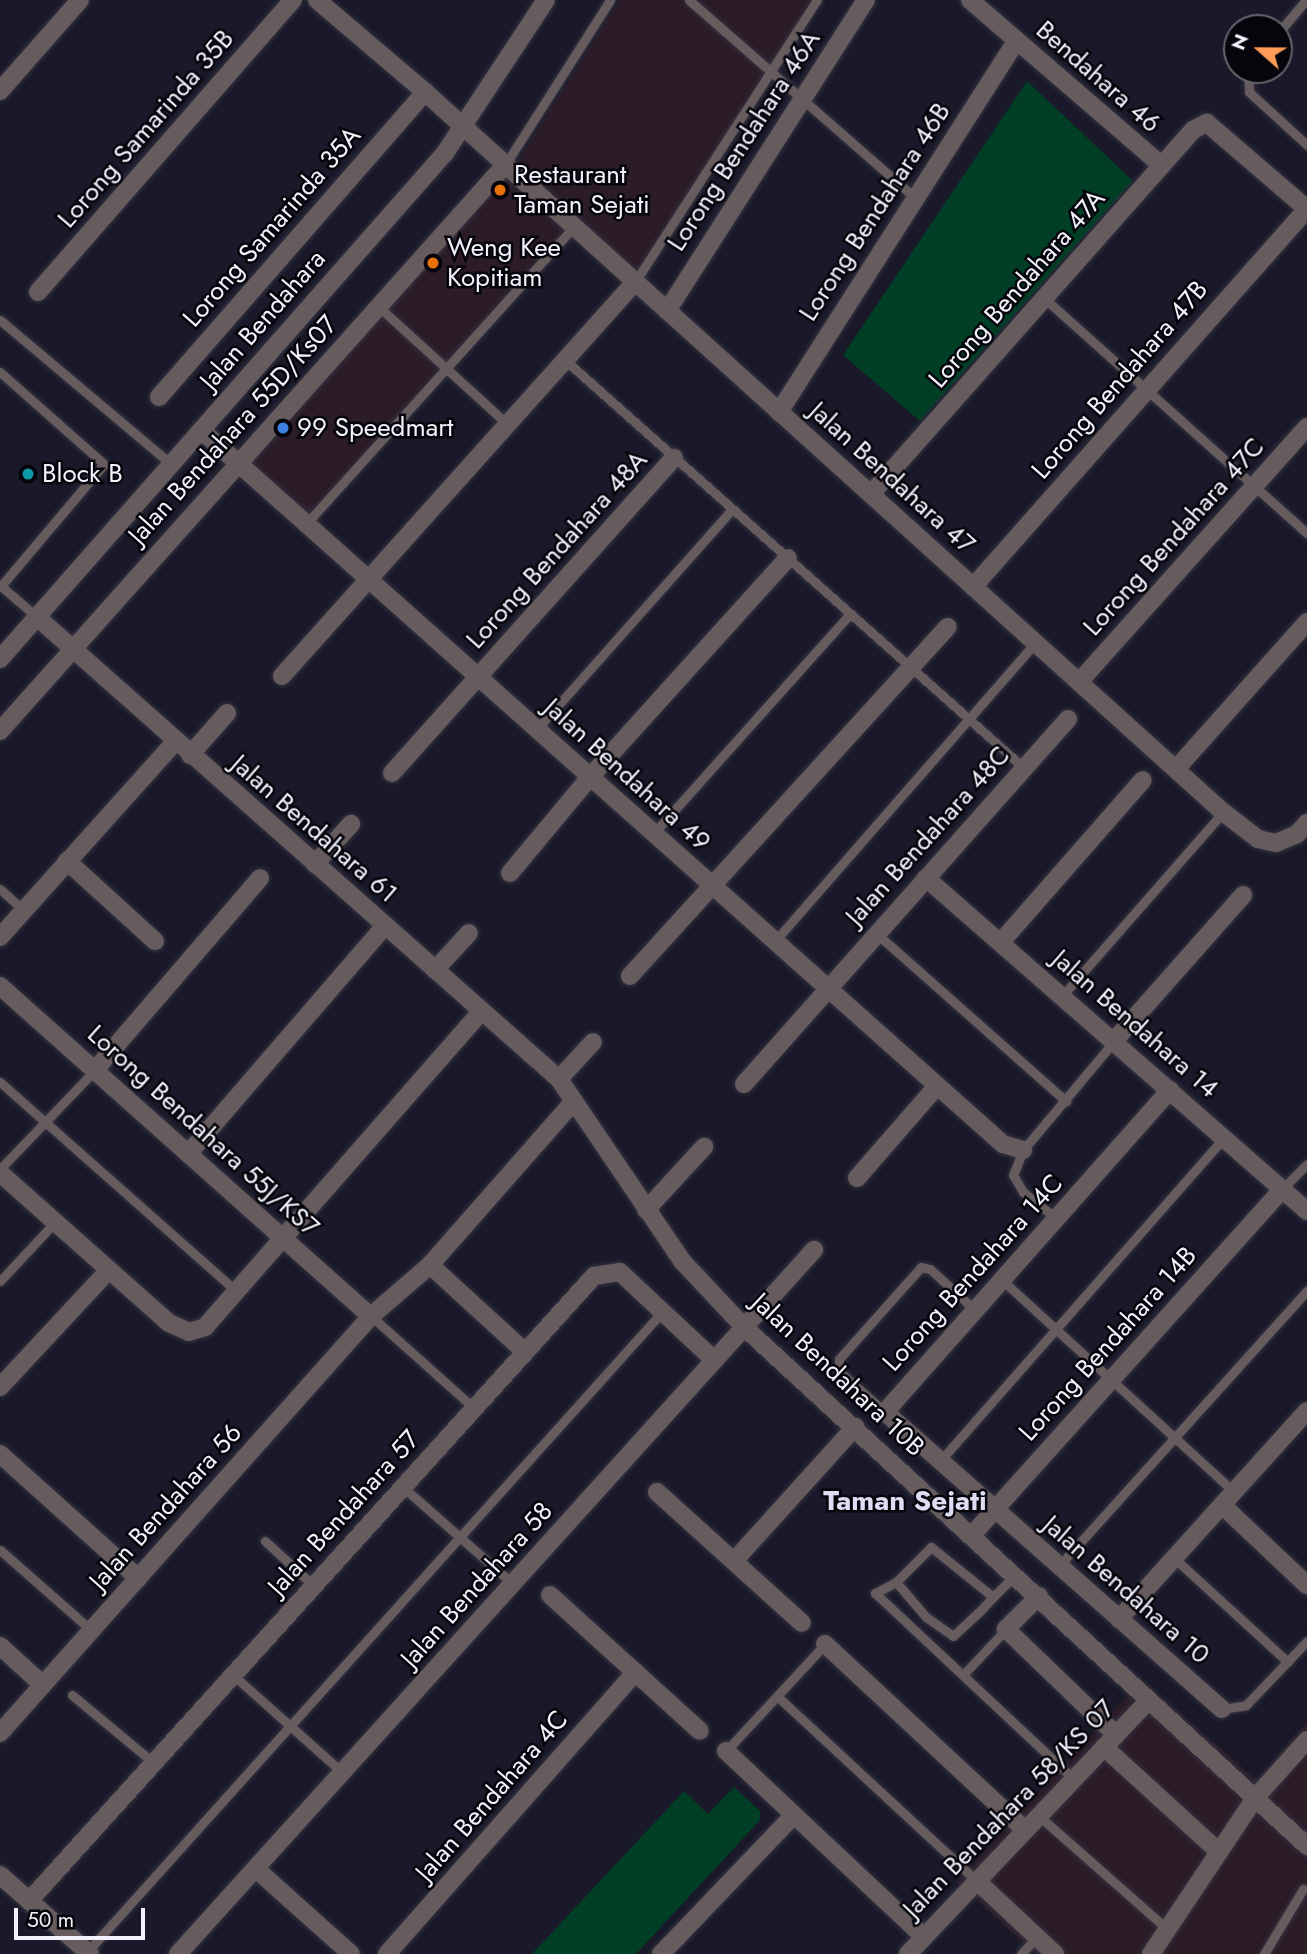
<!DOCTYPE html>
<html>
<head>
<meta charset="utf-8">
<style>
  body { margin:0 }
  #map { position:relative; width:1307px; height:1954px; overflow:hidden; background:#1a1929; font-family:Jost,sans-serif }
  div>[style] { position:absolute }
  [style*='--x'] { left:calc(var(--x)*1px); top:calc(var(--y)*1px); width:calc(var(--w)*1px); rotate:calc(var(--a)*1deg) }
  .commercial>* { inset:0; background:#2b1c27 }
  .green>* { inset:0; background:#003f25 }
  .roads { filter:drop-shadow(0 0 2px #343342) drop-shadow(0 0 2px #343342) }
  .lane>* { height:9px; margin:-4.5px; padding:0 4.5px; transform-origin:4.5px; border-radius:4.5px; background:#675c5d }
  .street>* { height:18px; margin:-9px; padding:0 9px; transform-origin:9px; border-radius:9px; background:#675c5d }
  .dots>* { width:19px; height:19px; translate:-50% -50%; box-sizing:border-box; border:4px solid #06050b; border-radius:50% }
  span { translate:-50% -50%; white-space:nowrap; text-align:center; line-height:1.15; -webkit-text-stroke:5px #06050b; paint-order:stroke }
  .street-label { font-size:26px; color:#f2f2fd }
  .poi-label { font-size:26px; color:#f2f2fd }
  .left { translate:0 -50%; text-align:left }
  .neighbourhood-label { font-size:28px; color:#deddf4; font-weight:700 }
  .north { position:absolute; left:1223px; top:14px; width:70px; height:70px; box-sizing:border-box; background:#06050b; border:2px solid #64646c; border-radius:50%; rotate:291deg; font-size:19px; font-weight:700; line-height:28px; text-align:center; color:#f2f2fd }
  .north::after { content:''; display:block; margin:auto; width:24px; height:32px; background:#fd9c56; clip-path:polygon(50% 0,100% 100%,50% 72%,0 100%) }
  .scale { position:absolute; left:14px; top:1908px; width:131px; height:32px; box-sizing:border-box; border:4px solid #f2f2fd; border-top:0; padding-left:9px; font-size:21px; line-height:24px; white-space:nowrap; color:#f2f2fd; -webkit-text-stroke:5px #06050b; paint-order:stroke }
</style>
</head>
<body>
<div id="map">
  <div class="commercial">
    <div style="clip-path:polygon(620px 0,814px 0,635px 273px,574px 220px,307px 517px,248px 463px,516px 164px)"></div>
    <div style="clip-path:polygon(1142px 1680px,1257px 1780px,1307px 1721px,1307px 1954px,1036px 1954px,956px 1882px)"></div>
  </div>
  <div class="green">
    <div style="clip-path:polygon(1027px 81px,1133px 181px,920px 421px,843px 355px)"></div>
    <div style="clip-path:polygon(734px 1787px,760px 1811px,760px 1820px,636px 1954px,532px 1954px,684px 1791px,708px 1814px)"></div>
  </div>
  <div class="roads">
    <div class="lane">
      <div style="--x:689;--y:0;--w:299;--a:41.2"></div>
      <div style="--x:1279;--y:32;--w:42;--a:-49.8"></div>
      <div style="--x:1248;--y:70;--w:22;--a:87"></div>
      <div style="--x:1249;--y:92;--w:79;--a:42.4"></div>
      <div style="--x:505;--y:165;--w:196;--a:-57.5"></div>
      <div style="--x:635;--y:282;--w:336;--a:-57.2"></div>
      <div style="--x:1044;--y:298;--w:353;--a:41.8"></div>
      <div style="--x:379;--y:307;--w:173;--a:42.4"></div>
      <div style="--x:0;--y:320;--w:224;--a:40.1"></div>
      <div style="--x:565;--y:360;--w:614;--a:41.63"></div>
      <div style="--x:0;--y:372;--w:139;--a:41.5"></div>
      <div style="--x:104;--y:464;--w:161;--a:130.2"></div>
      <div style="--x:306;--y:524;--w:399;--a:-48"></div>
      <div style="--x:1;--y:586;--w:48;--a:40.7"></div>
      <div style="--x:537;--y:729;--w:294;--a:-48.4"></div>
      <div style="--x:654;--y:833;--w:294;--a:-48.2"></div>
      <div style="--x:0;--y:889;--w:31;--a:42"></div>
      <div style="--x:876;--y:933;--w:254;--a:41.5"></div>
      <div style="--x:775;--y:941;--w:395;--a:-48.9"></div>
      <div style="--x:1063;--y:995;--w:243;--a:-48.8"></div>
      <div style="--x:0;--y:1082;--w:317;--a:41.5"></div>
      <div style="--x:0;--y:1169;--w:137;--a:-46.2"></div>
      <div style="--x:1282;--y:1189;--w:35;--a:-45"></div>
      <div style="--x:1056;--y:1218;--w:42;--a:-141.8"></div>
      <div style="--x:1023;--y:1192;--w:20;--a:-120"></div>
      <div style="--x:1013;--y:1175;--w:27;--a:-68"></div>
      <div style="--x:1023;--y:1150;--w:142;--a:-50.1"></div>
      <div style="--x:1002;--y:1280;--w:314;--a:42.4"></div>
      <div style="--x:0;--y:1281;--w:81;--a:-47"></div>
      <div style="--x:371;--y:1316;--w:138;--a:41.8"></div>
      <div style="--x:885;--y:1412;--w:62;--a:-138.3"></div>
      <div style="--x:839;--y:1371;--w:12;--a:-90"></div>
      <div style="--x:839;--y:1359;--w:123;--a:-48.3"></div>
      <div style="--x:921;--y:1267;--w:9;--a:13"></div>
      <div style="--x:930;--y:1269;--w:61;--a:42.3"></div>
      <div style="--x:940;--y:1461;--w:430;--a:-48.7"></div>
      <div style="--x:403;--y:1487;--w:147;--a:41.4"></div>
      <div style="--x:265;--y:1541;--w:67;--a:42.6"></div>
      <div style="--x:0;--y:1550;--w:121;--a:41.3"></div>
      <div style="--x:1174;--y:1558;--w:154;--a:42.4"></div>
      <div style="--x:1059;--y:1566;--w:370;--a:-48"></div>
      <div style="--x:896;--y:1582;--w:24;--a:152"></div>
      <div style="--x:875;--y:1593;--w:272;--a:43.1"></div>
      <div style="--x:993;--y:1597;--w:80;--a:-141.1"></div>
      <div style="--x:931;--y:1547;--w:49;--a:135"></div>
      <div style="--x:896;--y:1582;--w:46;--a:49.4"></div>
      <div style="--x:926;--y:1617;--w:33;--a:35"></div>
      <div style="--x:953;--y:1636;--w:35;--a:-43"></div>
      <div style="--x:979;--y:1612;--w:21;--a:-47"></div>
      <div style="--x:993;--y:1597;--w:30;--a:-45"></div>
      <div style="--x:233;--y:1675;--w:146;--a:41.7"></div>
      <div style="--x:963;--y:1675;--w:63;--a:-46.9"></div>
      <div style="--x:72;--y:1695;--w:107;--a:39.7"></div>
      <div style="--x:777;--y:1696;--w:272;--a:42.8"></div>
      <div style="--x:1222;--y:1709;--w:24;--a:-9"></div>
      <div style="--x:1246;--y:1705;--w:88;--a:-46.4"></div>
      <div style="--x:726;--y:1751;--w:146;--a:-47.2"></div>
      <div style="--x:1039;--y:1816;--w:171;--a:41.4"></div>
      <div style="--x:87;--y:1952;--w:862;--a:-48.06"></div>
      <div style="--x:1021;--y:1954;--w:23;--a:-47"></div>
      <div style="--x:1264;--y:1954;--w:76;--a:-59"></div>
    </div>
    <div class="street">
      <div style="--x:317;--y:0;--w:142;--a:40.4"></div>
      <div style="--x:425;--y:92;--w:1075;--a:42.06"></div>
      <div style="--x:1223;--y:812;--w:44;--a:37.6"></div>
      <div style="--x:1258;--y:839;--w:18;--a:13"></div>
      <div style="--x:1276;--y:843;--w:23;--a:-23"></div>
      <div style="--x:1297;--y:834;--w:15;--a:-48"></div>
      <div style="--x:970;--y:0;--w:252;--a:40.8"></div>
      <div style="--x:0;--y:91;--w:121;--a:-48.7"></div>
      <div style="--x:38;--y:292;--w:388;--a:-48.9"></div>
      <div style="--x:667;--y:311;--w:369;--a:-57.4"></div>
      <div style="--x:159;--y:397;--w:405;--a:-48.9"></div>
      <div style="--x:779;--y:412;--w:439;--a:-57.4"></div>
      <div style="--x:201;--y:430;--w:1074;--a:41.68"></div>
      <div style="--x:1003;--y:1144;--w:21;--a:17"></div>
      <div style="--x:871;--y:494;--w:486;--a:-48.5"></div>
      <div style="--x:1193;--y:130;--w:16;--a:-27"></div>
      <div style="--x:1207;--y:123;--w:132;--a:40.7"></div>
      <div style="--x:973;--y:587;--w:504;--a:-48.54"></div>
      <div style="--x:37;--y:617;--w:697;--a:41.51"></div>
      <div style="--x:559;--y:1079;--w:220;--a:55.9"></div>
      <div style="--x:682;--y:1261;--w:91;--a:46.8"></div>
      <div style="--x:744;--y:1327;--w:766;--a:42.67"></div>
      <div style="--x:0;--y:659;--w:674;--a:-48.67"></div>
      <div style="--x:445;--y:153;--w:183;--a:-56.6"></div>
      <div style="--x:282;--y:676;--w:529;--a:-48.14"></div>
      <div style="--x:1079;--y:682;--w:342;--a:-48.2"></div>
      <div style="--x:0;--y:731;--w:759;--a:-48.26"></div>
      <div style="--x:190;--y:755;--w:56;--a:-48.6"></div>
      <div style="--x:1176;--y:769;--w:197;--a:-48.3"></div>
      <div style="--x:392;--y:773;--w:423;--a:-48.2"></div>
      <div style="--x:67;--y:861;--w:119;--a:42.3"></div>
      <div style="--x:315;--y:864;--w:54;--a:-48"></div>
      <div style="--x:510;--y:873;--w:125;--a:-50.2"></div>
      <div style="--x:590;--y:777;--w:295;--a:-47.9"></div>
      <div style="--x:926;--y:878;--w:506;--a:41.15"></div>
      <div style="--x:0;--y:937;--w:262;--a:-48.1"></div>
      <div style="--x:1001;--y:942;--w:215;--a:-48.8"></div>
      <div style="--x:435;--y:970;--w:50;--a:-47.4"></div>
      <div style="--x:630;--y:976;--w:472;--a:-47.7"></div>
      <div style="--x:0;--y:986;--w:497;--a:41.7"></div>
      <div style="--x:1114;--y:1041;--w:195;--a:-48.5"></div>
      <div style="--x:95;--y:1070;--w:253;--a:-49.3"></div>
      <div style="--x:559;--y:1079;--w:50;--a:-47.4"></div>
      <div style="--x:744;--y:1084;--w:488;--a:-48.4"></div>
      <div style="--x:1170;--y:1090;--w:430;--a:131.5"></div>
      <div style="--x:885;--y:1412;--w:449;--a:41.4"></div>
      <div style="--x:188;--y:1154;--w:301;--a:-49.2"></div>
      <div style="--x:0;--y:1173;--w:226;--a:41.6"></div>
      <div style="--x:169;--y:1323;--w:22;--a:24"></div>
      <div style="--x:189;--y:1332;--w:17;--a:-17"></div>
      <div style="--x:205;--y:1327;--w:420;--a:-48.8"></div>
      <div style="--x:857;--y:1178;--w:122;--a:-49"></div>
      <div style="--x:646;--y:1210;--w:86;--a:-47.4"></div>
      <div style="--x:430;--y:1265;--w:129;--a:42.5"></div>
      <div style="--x:0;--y:1387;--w:160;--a:-47"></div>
      <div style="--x:0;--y:1454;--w:186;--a:41.9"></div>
      <div style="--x:657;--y:1492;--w:195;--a:42.1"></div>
      <div style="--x:1222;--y:1505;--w:117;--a:43.3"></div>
      <div style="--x:972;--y:1535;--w:465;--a:-48.1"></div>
      <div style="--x:734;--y:1561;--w:181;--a:-47.9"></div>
      <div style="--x:550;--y:1595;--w:202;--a:42.2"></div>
      <div style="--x:1039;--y:1596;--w:47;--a:135"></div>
      <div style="--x:1006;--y:1629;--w:153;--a:43.9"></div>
      <div style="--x:1119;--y:1619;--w:280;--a:-47.9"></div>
      <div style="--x:825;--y:1644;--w:273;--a:42.9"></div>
      <div style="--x:0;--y:1646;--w:58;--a:42.2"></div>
      <div style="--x:0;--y:1733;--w:558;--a:-48.34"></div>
      <div style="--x:371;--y:1316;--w:78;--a:-40.8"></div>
      <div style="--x:430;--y:1265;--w:218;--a:-48.7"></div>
      <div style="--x:1104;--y:1747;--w:156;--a:42.4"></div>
      <div style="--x:726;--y:1751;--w:272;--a:43.2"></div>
      <div style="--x:256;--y:1869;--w:127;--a:41.8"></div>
      <div style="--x:0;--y:1875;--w:120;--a:41.3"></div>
      <div style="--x:977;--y:1881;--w:107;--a:43.1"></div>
      <div style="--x:29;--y:1901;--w:843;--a:-47.89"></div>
      <div style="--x:594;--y:1276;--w:26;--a:-9"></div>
      <div style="--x:620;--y:1272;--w:129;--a:43.1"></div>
      <div style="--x:178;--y:1954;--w:949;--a:-47.91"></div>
      <div style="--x:387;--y:1954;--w:376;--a:-48.6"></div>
      <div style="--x:661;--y:1954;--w:192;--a:-46.3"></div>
      <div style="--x:908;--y:1954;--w:349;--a:-46.5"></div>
      <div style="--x:1151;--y:1954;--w:187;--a:-56.3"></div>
      <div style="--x:1255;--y:1798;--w:78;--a:-48.1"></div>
    </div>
  </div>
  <div class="dots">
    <div style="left:500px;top:190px;background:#e8710a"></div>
    <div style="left:433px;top:263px;background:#e8710a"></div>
    <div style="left:283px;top:428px;background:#3f7fe0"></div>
    <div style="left:28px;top:474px;background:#0f9aa8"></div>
  </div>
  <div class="street-label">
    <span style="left:1098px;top:77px;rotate:41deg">Bendahara 46</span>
    <span style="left:146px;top:129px;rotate:-49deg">Lorong Samarinda 35B</span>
    <span style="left:744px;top:141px;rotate:-57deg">Lorong Bendahara 46A</span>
    <span style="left:875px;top:212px;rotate:-57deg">Lorong Bendahara 46B</span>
    <span style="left:272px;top:227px;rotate:-49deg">Lorong Samarinda 35A</span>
    <span style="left:1017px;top:289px;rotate:-49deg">Lorong Bendahara 47A</span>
    <span style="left:263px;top:320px;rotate:-49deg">Jalan Bendahara</span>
    <span style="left:1120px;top:380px;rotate:-49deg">Lorong Bendahara 47B</span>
    <span style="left:233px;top:430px;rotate:-48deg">Jalan Bendahara 55D/Ks07</span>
    <span style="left:892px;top:478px;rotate:42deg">Jalan Bendahara 47</span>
    <span style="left:1174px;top:537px;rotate:-48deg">Lorong Bendahara 47C</span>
    <span style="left:557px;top:550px;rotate:-48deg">Lorong Bendahara 48A</span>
    <span style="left:627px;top:775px;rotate:42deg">Jalan Bendahara 49</span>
    <span style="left:314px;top:829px;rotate:41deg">Jalan Bendahara 61</span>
    <span style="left:928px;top:836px;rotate:-48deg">Jalan Bendahara 48C</span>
    <span style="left:1135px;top:1024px;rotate:41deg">Jalan Bendahara 14</span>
    <span style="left:203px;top:1131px;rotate:42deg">Lorong Bendahara 55J/KS7</span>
    <span style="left:973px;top:1273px;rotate:-48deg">Lorong Bendahara 14C</span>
    <span style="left:1108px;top:1344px;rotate:-48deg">Lorong Bendahara 14B</span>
    <span style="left:838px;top:1375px;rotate:43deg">Jalan Bendahara 10B</span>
    <span style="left:166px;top:1507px;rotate:-48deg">Jalan Bendahara 56</span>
    <span style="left:344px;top:1513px;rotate:-48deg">Jalan Bendahara 57</span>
    <span style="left:477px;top:1585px;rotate:-48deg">Jalan Bendahara 58</span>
    <span style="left:1126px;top:1590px;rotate:41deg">Jalan Bendahara 10</span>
    <span style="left:492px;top:1796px;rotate:-49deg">Jalan Bendahara 4C</span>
    <span style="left:1009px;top:1809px;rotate:-46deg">Jalan Bendahara 58/KS 07</span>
  </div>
  <div class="poi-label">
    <span class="left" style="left:514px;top:190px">Restaurant<br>Taman Sejati</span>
    <span class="left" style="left:447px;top:263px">Weng Kee<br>Kopitiam</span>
    <span class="left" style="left:297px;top:428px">99 Speedmart</span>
    <span class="left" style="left:42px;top:474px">Block B</span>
  </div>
  <div class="neighbourhood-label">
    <span style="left:905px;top:1501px">Taman Sejati</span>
  </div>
  <div class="north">N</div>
  <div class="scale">50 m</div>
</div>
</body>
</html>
